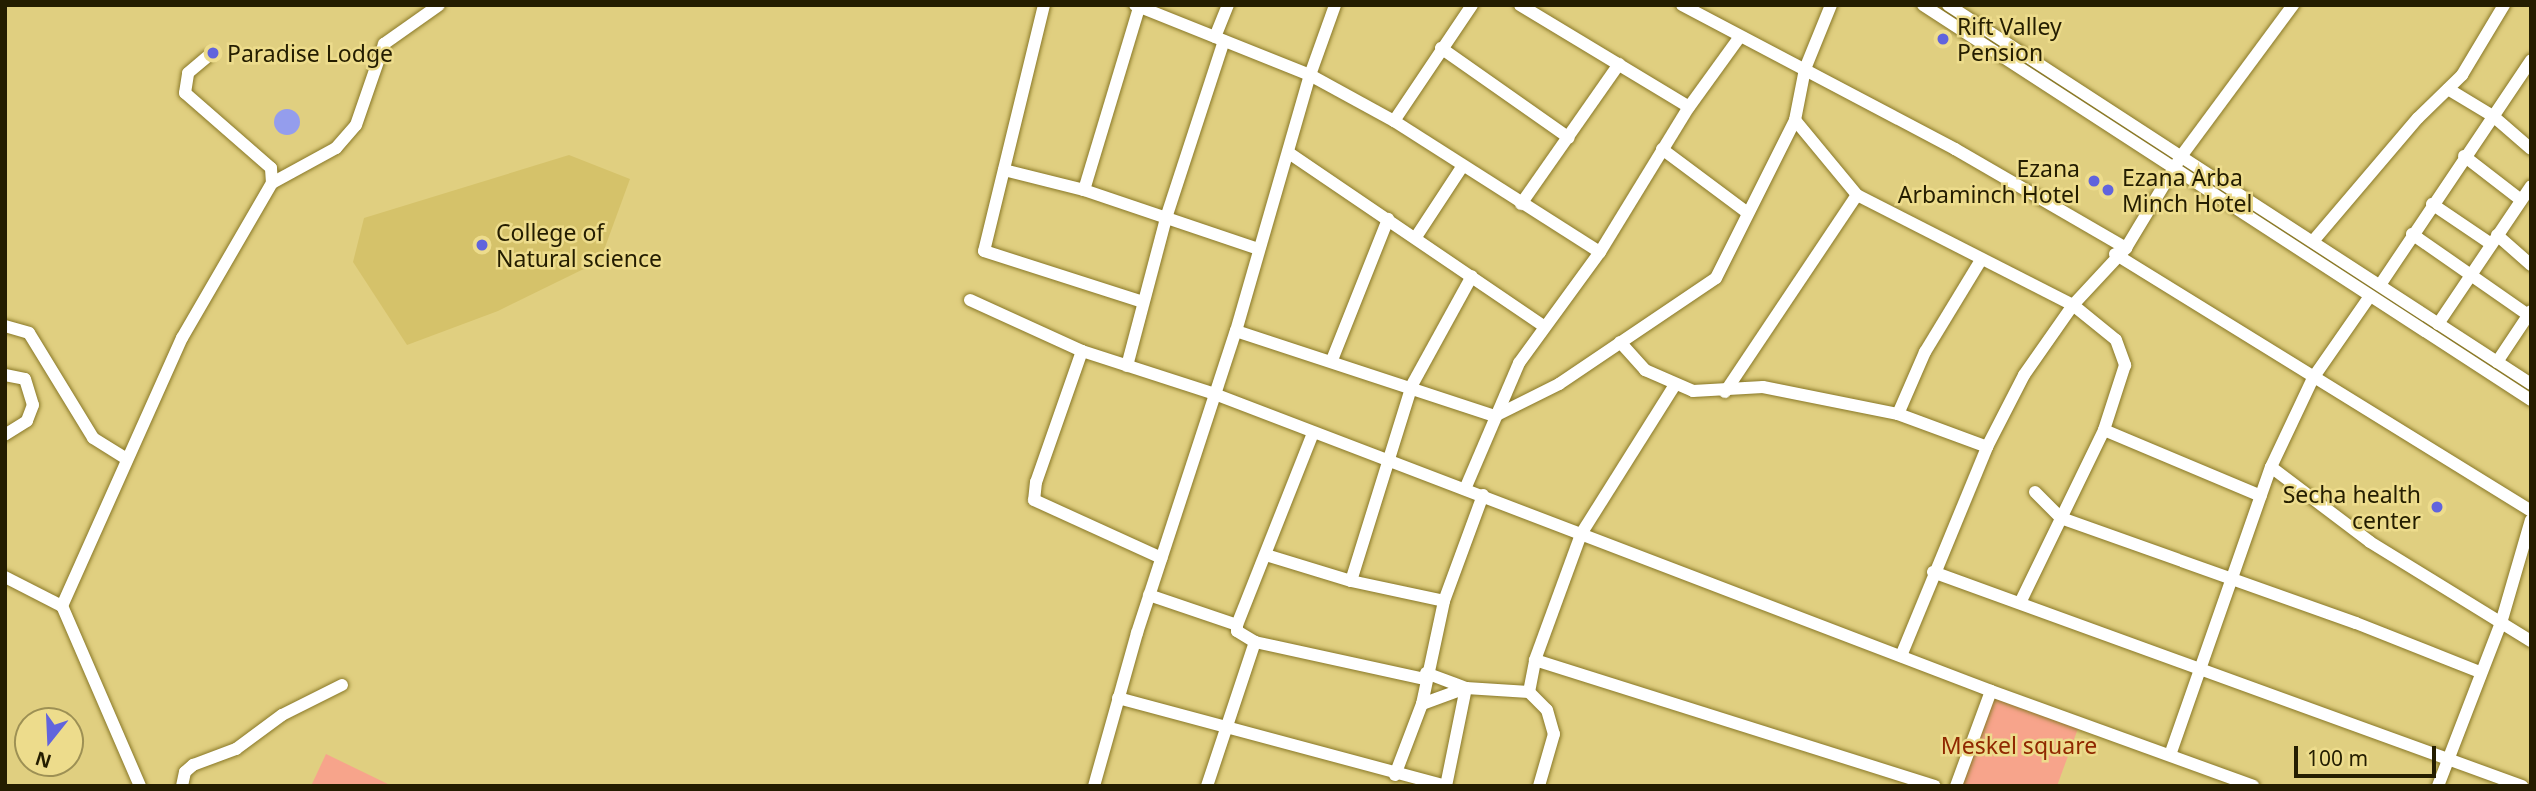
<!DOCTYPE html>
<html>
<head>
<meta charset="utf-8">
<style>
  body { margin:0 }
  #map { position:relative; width:2536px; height:791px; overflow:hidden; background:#e0cf80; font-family:"Noto Sans",sans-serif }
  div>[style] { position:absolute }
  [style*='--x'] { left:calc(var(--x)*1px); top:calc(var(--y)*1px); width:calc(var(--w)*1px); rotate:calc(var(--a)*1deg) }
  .built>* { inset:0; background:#d5c26a }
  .green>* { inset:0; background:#f7a48b }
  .water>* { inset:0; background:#949ded }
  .round { border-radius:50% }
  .roads { filter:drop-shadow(0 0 2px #897827) drop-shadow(0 0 2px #897827) }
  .minor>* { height:12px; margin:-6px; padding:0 6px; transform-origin:6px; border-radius:6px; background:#fff }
  .dots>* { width:19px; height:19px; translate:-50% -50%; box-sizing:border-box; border:4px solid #eddc8c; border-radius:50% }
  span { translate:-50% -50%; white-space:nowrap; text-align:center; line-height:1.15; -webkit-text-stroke:5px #eddc8c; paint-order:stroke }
  .poi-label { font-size:23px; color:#241d00 }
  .left { translate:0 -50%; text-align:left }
  .right { translate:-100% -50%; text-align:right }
  .park-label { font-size:23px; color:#902800 }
  .frame { position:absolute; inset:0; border:7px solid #241d00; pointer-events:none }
  .north { position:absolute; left:14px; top:707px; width:70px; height:70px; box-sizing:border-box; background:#eddc8c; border:2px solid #9d9054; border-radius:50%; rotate:198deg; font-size:19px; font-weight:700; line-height:28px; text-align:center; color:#241d00 }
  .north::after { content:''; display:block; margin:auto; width:24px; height:32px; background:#6164dd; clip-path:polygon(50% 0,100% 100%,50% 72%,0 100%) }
  .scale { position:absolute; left:2294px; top:746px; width:142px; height:32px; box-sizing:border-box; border:4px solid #241d00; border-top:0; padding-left:9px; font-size:21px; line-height:24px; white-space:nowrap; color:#241d00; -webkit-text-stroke:5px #eddc8c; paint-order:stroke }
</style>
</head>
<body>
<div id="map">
  <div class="built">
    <div style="clip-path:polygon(569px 155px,630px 179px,600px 261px,498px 311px,407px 345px,353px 262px,364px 218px)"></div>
  </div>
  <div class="green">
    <div style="clip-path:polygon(1994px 691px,2080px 723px,2057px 786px,1957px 786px)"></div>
    <div style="clip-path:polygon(326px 754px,392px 786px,311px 786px)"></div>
  </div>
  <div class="water">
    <div class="round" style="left:274px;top:109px;width:26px;height:26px"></div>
  </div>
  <div class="roads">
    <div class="minor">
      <div style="--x:1044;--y:5;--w:253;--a:103.7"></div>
      <div style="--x:984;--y:251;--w:167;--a:17.8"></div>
      <div style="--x:1135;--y:5;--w:188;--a:21.8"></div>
      <div style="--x:1310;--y:75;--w:96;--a:28.7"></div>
      <div style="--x:1394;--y:121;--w:244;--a:32.5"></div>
      <div style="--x:1520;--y:5;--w:197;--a:31.1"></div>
      <div style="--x:1682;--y:5;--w:309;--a:27.8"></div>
      <div style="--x:1955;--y:149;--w:198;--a:30.1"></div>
      <div style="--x:1923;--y:5;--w:725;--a:33.01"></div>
      <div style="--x:1948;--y:5;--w:695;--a:33.03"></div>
      <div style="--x:1215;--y:37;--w:35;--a:-68"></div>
      <div style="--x:1441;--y:48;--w:156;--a:35.1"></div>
      <div style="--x:2448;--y:89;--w:52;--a:31"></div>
      <div style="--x:2493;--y:116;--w:50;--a:41"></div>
      <div style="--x:1795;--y:120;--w:97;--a:50.4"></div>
      <div style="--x:1857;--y:195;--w:242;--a:27"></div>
      <div style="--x:2073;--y:305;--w:55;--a:39.1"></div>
      <div style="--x:2116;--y:340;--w:27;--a:70"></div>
      <div style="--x:2125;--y:365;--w:68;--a:107.9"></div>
      <div style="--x:2104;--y:430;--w:192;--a:115.9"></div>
      <div style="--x:1394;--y:121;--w:140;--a:-56.1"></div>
      <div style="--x:1662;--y:149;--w:107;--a:36.7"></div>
      <div style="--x:1289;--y:153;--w:308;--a:34.2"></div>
      <div style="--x:2464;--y:156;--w:72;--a:37.7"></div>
      <div style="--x:1004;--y:170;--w:82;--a:14"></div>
      <div style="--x:1084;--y:190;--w:184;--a:18.7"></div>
      <div style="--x:272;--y:183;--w:73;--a:-28.7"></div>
      <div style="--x:336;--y:148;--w:30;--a:-49"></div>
      <div style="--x:356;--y:125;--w:86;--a:-70.9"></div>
      <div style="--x:384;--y:44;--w:67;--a:-35.3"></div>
      <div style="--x:1084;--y:190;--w:193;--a:-73.2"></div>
      <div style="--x:1521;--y:204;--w:171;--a:-55"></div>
      <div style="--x:2432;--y:204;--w:71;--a:34.1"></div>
      <div style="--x:2412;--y:234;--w:141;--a:34.9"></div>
      <div style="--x:2497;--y:235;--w:45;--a:41.4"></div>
      <div style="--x:1416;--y:237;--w:84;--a:-56.7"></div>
      <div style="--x:2314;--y:240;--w:160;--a:-49.6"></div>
      <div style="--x:2418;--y:118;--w:62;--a:-44.3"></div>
      <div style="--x:2462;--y:75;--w:82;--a:-59"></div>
      <div style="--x:2115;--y:254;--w:489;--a:31.7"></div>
      <div style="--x:2380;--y:285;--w:271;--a:-56.1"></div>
      <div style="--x:970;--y:300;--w:123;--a:24.5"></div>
      <div style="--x:1082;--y:351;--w:137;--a:17.9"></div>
      <div style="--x:1212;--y:393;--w:834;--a:20.93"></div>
      <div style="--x:1991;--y:691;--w:279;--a:19.9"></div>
      <div style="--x:2438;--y:324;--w:166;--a:-56"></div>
      <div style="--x:5;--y:326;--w:25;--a:16"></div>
      <div style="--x:29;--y:333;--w:123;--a:58.6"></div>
      <div style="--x:93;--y:438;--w:40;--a:32"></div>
      <div style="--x:1236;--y:331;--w:273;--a:18.2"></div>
      <div style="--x:1495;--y:416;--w:72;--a:-26.6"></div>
      <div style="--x:1559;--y:384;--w:189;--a:-34"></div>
      <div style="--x:1716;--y:278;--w:177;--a:-63.4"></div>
      <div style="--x:1795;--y:120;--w:52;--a:-78.9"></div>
      <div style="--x:1805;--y:69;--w:69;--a:-67.9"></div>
      <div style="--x:1620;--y:342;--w:38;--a:48"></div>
      <div style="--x:1645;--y:370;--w:52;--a:23.6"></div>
      <div style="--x:1693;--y:391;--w:70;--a:-3.3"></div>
      <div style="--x:1763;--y:387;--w:138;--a:11.3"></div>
      <div style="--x:1898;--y:414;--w:95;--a:20.3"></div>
      <div style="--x:1082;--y:351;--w:139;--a:109.3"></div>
      <div style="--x:1036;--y:482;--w:18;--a:96"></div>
      <div style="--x:1034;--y:500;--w:140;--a:24.5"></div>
      <div style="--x:1332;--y:360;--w:152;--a:-68.3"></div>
      <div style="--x:2497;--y:362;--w:61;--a:-56.3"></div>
      <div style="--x:1127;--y:366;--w:153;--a:-75.2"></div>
      <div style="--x:1166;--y:218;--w:186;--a:-71.9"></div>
      <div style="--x:5;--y:375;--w:20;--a:11"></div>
      <div style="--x:25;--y:379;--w:27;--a:73"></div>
      <div style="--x:33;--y:405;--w:17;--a:111"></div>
      <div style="--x:27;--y:421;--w:26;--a:148"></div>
      <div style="--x:1725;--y:392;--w:237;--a:-56.2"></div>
      <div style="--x:1898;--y:414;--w:68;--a:-66.5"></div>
      <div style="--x:1925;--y:352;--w:108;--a:-58.7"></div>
      <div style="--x:2104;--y:430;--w:170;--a:22.8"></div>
      <div style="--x:2271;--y:467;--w:124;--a:37.1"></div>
      <div style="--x:2370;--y:542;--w:189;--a:31.6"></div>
      <div style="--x:1465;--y:489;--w:137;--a:-66.8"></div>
      <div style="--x:1519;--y:363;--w:137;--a:-53.9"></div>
      <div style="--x:1600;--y:252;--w:170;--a:-58.5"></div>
      <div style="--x:1689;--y:107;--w:85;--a:-54.1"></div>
      <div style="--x:2035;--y:492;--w:37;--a:45"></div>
      <div style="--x:2061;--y:518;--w:313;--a:19.6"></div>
      <div style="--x:2356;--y:623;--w:133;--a:21.6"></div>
      <div style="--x:1266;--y:555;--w:89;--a:17"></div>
      <div style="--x:1351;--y:581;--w:95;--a:12.1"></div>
      <div style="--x:1933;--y:572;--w:627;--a:19.97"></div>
      <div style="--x:5;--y:577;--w:64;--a:27"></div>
      <div style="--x:1351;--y:581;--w:205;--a:-72.7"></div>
      <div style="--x:1412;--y:385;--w:124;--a:-61.2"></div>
      <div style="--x:1149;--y:595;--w:93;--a:18.8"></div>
      <div style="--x:1255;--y:642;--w:173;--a:12.3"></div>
      <div style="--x:1901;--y:656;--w:226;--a:-67.6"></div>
      <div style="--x:1987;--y:447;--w:81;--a:-62.8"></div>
      <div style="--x:2024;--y:375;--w:85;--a:-55"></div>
      <div style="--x:2073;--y:305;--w:78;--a:-47.1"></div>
      <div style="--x:2126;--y:248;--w:109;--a:-58.9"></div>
      <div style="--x:2182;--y:155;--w:187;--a:-53.5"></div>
      <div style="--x:1535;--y:660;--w:419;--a:17.5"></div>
      <div style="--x:1426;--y:673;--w:43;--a:20.6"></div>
      <div style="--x:1466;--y:688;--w:63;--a:3.6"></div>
      <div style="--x:1529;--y:692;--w:25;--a:45"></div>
      <div style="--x:1547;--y:710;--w:25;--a:74"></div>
      <div style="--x:1554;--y:734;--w:54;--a:106.1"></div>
      <div style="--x:1529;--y:692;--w:33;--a:-79"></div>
      <div style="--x:1535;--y:660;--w:134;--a:-69.9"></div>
      <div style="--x:1581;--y:534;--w:176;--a:-57.8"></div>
      <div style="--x:1118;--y:698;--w:340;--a:15"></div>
      <div style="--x:1422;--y:704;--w:47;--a:-20"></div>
      <div style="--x:2170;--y:755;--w:305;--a:-70.7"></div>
      <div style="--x:2271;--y:467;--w:98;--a:-64.7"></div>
      <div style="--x:2313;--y:378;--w:100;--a:-55.2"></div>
      <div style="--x:1395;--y:775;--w:76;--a:-69.2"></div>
      <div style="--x:1422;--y:704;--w:105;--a:-77.9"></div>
      <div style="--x:1444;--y:601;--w:113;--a:-69.8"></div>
      <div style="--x:140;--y:786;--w:196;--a:-113.4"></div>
      <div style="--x:62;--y:606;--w:294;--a:-65.9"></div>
      <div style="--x:182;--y:338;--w:179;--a:-59.9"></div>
      <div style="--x:272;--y:183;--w:15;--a:-94"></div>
      <div style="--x:271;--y:168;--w:114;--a:-138.9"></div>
      <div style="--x:185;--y:93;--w:20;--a:-81"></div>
      <div style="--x:188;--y:73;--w:25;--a:-40"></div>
      <div style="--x:182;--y:786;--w:14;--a:-78"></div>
      <div style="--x:185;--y:772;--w:11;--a:-41"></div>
      <div style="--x:193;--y:765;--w:46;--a:-20.4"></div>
      <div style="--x:236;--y:749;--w:57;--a:-36.5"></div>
      <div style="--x:282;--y:715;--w:67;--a:-26.6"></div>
      <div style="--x:1094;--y:786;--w:159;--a:-74.3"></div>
      <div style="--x:1137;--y:633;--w:318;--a:-71.9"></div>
      <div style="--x:1236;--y:331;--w:266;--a:-73.9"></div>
      <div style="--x:1310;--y:75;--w:74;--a:-70.3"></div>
      <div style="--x:1207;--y:786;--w:152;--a:-71.6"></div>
      <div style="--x:1255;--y:642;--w:21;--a:-149"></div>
      <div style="--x:1237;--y:631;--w:6;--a:-90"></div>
      <div style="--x:1237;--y:625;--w:206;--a:-68.4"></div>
      <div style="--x:1446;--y:786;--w:100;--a:-78.5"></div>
      <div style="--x:1956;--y:786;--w:101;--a:-69.8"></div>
      <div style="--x:2438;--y:786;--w:175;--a:-68.9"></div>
      <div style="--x:2501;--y:623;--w:107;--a:-73.8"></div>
    </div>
  </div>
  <div class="dots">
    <div style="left:1943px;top:39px;background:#6164dd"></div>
    <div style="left:213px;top:53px;background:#6164dd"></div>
    <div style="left:2094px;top:181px;background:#6164dd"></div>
    <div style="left:2108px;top:190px;background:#6164dd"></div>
    <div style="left:482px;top:245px;background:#6164dd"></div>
    <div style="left:2437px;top:507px;background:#6164dd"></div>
  </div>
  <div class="poi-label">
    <span class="left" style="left:1957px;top:39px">Rift Valley<br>Pension</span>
    <span class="left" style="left:227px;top:53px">Paradise Lodge</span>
    <span class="right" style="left:2080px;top:181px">Ezana<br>Arbaminch Hotel</span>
    <span class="left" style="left:2122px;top:190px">Ezana Arba<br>Minch Hotel</span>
    <span class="left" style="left:496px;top:245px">College of<br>Natural science</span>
    <span class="right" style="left:2421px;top:507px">Secha health<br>center</span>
  </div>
  <div class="park-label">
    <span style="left:2019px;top:745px">Meskel square</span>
  </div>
  <div class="frame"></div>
  <div class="north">N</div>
  <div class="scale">100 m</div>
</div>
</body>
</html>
